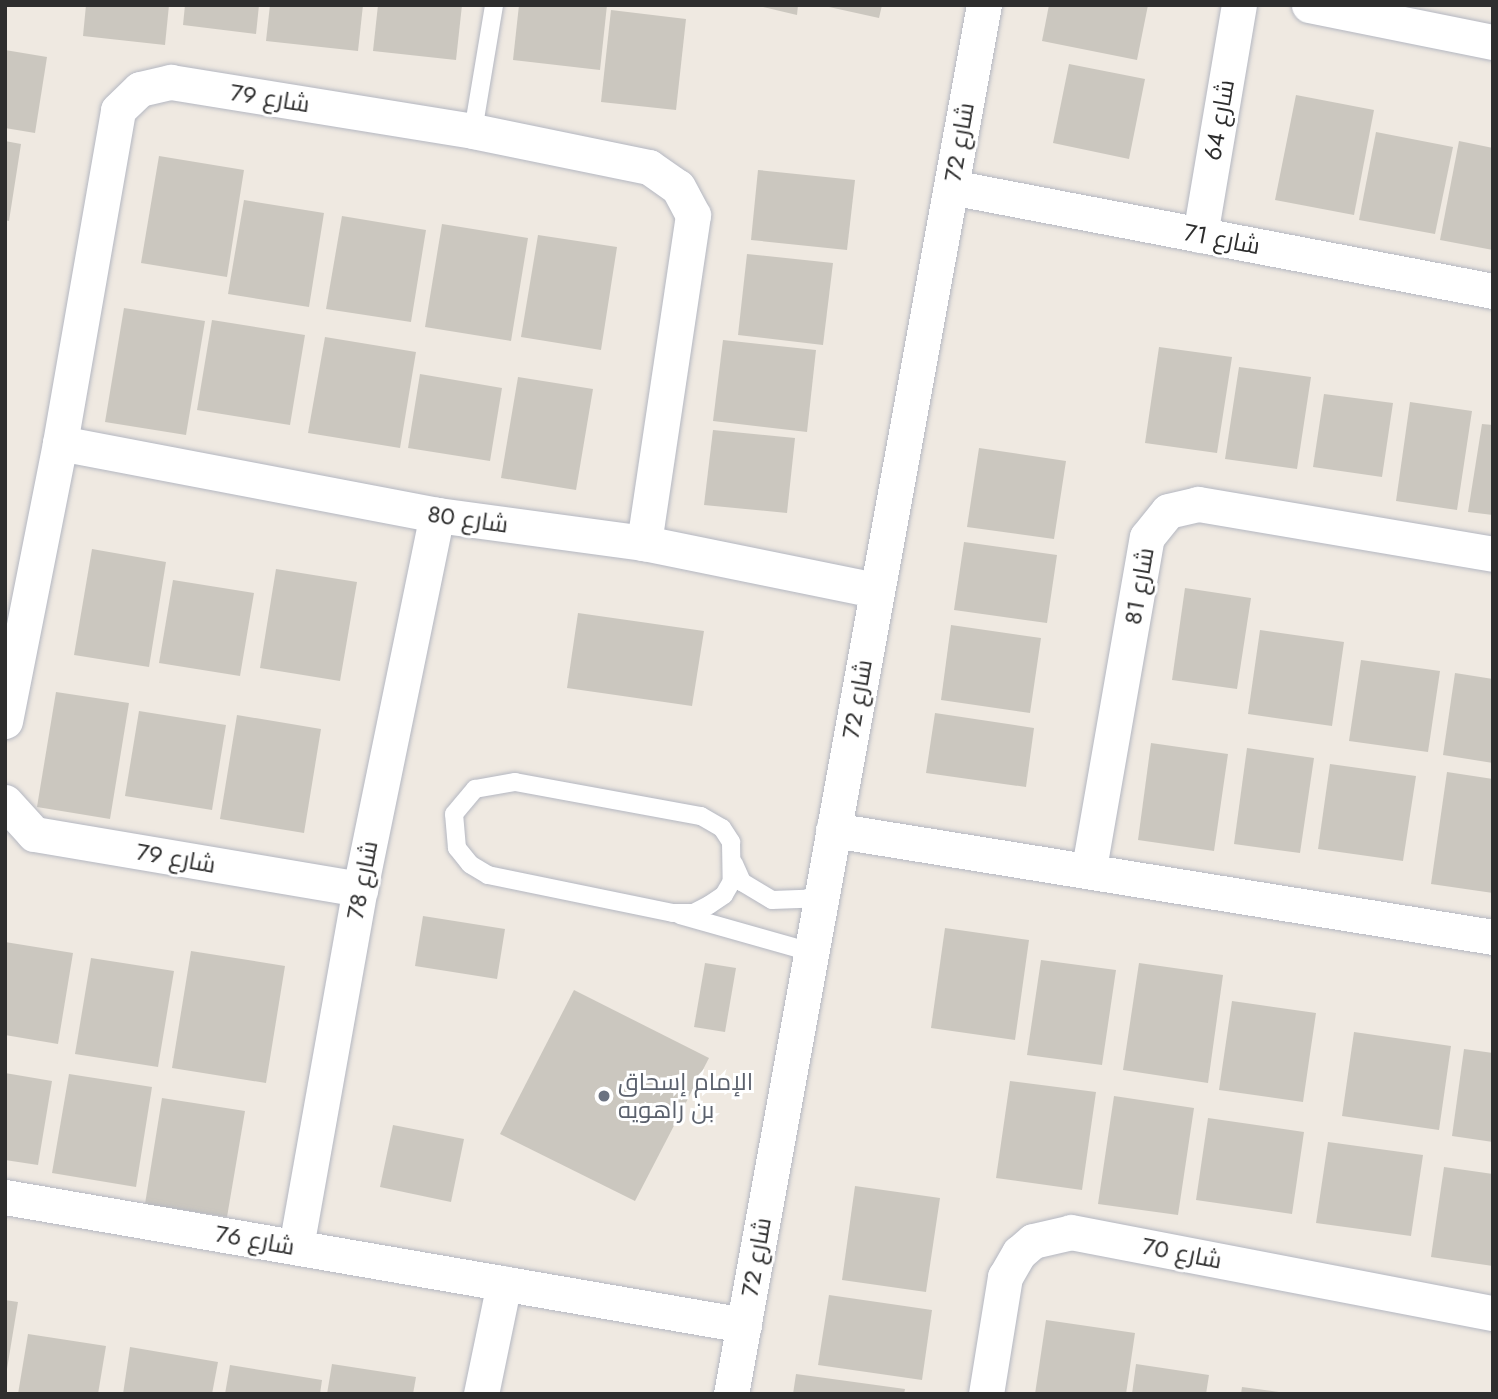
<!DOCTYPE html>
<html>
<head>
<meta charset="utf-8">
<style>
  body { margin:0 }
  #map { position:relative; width:1498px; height:1399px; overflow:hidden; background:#efe9e1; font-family:Jost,Cairo,sans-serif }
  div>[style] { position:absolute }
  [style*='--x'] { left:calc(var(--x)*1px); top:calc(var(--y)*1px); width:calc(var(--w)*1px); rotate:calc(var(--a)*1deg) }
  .building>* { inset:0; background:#cbc7bf }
  .roads { filter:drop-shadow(0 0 2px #b4b7c1) drop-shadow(0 0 2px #b4b7c1) }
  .lane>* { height:18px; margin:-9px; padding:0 9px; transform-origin:9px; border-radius:9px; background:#fff }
  .street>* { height:35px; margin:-17.5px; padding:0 17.5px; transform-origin:17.5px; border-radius:17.5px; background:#fff }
  .dots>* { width:19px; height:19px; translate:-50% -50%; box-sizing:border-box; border:4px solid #fff; border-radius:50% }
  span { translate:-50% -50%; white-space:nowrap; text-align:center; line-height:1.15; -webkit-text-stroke:6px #fff; paint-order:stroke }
  .street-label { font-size:24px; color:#2e2e2e }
  .worship-label { font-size:24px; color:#5b616d }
  .left { translate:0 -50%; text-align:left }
  .frame { position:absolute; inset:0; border:7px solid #2e2e2e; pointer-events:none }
</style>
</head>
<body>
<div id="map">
  <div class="building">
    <div style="clip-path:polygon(86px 5px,169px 5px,165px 45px,83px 36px)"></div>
    <div style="clip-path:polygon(185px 5px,259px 5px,256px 34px,183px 25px)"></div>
    <div style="clip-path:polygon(270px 5px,363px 5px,358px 51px,266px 41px)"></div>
    <div style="clip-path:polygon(378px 5px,462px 5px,456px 60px,373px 51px)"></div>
    <div style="clip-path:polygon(519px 5px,607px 5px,600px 70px,513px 60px)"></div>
    <div style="clip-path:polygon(755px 5px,798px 5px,797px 15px)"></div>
    <div style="clip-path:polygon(820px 5px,882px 5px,879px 18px)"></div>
    <div style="clip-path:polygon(1049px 5px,1148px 5px,1137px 60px,1042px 41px)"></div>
    <div style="clip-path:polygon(611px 10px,686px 19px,676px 110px,601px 102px)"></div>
    <div style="clip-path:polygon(5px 50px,47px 57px,35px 133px,5px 128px)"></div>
    <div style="clip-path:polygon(1069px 64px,1145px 79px,1129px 159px,1053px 143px)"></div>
    <div style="clip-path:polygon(1296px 95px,1374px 110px,1354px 215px,1275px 200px)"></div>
    <div style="clip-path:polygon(1376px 132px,1453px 147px,1435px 234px,1359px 220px)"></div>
    <div style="clip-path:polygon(5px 141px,21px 144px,9px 221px,5px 220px)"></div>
    <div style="clip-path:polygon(1459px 141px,1493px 148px,1493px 250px,1440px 240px)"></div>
    <div style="clip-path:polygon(159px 156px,244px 170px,227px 277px,141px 263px)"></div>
    <div style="clip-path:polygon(758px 170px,855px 180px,847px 250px,751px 240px)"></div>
    <div style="clip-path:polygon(244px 200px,324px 213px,309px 307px,228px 294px)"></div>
    <div style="clip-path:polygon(342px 216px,426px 230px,411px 322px,326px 309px)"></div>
    <div style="clip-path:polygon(442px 224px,528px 238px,511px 341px,425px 327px)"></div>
    <div style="clip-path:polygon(538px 235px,617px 247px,601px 350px,521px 337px)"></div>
    <div style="clip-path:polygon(747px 254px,833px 263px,823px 345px,738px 335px)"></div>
    <div style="clip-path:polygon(124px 308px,205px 321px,186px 435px,105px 422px)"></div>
    <div style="clip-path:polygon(212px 320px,305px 335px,290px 425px,197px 410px)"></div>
    <div style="clip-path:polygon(325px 337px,416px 352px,400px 448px,308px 433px)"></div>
    <div style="clip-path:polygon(723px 340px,816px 350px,807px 432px,713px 421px)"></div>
    <div style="clip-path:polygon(1159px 347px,1232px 357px,1217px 453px,1145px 443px)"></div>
    <div style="clip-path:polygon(1239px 367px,1311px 377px,1297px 469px,1225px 459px)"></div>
    <div style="clip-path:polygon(420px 374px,502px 388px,490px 461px,408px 448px)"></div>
    <div style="clip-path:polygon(518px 377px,593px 389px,576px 490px,501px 478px)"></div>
    <div style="clip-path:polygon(1324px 394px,1393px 403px,1382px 477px,1313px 467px)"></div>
    <div style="clip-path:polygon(1410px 402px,1472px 411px,1457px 510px,1396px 501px)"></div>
    <div style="clip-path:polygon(1482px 424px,1493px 425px,1493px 515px,1468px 512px)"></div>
    <div style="clip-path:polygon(713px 430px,795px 438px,787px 513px,704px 505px)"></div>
    <div style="clip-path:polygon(979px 448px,1066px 461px,1054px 539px,967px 527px)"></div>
    <div style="clip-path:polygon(964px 542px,1057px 555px,1047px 623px,954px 610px)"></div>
    <div style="clip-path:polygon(92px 549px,166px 562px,149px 667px,74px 655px)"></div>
    <div style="clip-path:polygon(276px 569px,357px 582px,340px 681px,260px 668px)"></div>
    <div style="clip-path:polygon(173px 580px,254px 593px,240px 676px,159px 663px)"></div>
    <div style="clip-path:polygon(1185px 588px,1251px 598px,1237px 689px,1172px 680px)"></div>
    <div style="clip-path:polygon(578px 613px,704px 631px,692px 706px,567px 688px)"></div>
    <div style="clip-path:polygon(951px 625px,1041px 638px,1030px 713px,941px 700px)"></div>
    <div style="clip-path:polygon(1260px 630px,1344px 642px,1332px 726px,1248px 714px)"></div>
    <div style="clip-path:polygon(1361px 660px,1440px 671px,1428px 752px,1349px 741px)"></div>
    <div style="clip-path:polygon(1455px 673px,1493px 679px,1493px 763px,1443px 755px)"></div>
    <div style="clip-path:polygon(56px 692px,129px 703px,110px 819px,37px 807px)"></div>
    <div style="clip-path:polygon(139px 711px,226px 725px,212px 810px,125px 796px)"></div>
    <div style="clip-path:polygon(935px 713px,1034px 728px,1026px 787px,926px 773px)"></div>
    <div style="clip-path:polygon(237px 715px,321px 729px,304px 833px,220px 819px)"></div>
    <div style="clip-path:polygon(1151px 743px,1228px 754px,1214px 851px,1138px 840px)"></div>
    <div style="clip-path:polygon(1247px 748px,1314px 758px,1300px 853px,1234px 844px)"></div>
    <div style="clip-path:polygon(1330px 764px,1416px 776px,1403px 861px,1318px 849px)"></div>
    <div style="clip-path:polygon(1447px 772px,1493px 779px,1493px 893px,1431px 884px)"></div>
    <div style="clip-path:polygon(423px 916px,505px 929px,497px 979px,415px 966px)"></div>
    <div style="clip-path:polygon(945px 928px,1029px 940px,1015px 1040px,931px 1028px)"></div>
    <div style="clip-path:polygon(5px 942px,73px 953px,58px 1044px,5px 1035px)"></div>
    <div style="clip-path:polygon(191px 951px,285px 966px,266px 1083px,172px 1068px)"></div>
    <div style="clip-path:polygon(91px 958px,174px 971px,158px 1067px,75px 1054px)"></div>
    <div style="clip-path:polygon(1041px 960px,1116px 970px,1102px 1065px,1027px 1055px)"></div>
    <div style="clip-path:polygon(705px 963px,736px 968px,725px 1032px,694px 1027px)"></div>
    <div style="clip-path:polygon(1139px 963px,1223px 975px,1208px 1083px,1123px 1070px)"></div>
    <div style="clip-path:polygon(574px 990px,709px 1058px,635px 1201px,500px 1134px)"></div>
    <div style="clip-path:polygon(1232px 1001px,1316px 1013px,1303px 1102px,1219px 1090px)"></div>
    <div style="clip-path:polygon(1354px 1032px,1451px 1046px,1439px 1130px,1342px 1116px)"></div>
    <div style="clip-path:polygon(1464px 1049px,1493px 1053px,1493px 1142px,1452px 1136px)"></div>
    <div style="clip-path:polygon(5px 1073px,52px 1081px,38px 1165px,5px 1160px)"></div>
    <div style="clip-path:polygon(69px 1074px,152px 1087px,136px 1187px,52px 1173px)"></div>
    <div style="clip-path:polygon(1010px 1081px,1096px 1092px,1082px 1190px,996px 1178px)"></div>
    <div style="clip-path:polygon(1114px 1096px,1194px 1108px,1178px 1215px,1098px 1204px)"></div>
    <div style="clip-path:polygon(162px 1098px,245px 1111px,227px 1217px,145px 1204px)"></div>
    <div style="clip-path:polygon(1208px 1118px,1304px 1132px,1292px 1214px,1196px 1200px)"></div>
    <div style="clip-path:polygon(393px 1125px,464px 1139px,451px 1202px,380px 1187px)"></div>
    <div style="clip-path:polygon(1328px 1142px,1423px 1155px,1411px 1236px,1316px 1223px)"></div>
    <div style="clip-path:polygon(1444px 1167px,1493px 1174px,1493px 1266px,1431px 1257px)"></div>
    <div style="clip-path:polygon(855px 1186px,940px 1198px,926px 1292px,842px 1280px)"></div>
    <div style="clip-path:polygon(829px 1295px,932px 1310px,922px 1380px,818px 1365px)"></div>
    <div style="clip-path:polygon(5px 1300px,18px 1302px,7px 1369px,5px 1369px)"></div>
    <div style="clip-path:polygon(1046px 1320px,1135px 1333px,1126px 1394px,1035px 1394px)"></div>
    <div style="clip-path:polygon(28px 1334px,106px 1346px,98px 1394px,18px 1394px)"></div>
    <div style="clip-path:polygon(130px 1347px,218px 1362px,212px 1394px,123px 1394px)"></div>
    <div style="clip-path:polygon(332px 1364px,416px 1377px,413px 1394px,327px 1394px)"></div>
    <div style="clip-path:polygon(1136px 1364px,1209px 1375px,1206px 1394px,1132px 1394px)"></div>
    <div style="clip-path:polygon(230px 1365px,322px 1380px,320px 1394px,225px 1394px)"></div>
    <div style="clip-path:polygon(796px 1374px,905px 1389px,904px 1394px,793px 1394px)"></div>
    <div style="clip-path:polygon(1242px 1387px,1279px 1392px,1279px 1394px,1241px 1394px)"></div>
  </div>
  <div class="roads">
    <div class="lane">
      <div style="--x:473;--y:131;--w:128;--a:-80.5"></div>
      <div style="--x:515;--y:782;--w:189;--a:10.4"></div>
      <div style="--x:701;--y:816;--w:24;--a:30"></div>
      <div style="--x:722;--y:828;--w:17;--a:57"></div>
      <div style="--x:731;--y:842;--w:39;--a:89"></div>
      <div style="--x:732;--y:881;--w:16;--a:120"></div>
      <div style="--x:724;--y:895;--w:18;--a:146"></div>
      <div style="--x:709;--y:905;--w:18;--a:153"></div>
      <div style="--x:693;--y:913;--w:20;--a:180"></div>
      <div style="--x:673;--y:913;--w:189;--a:-168.4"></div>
      <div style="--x:488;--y:875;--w:21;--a:-149"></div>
      <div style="--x:470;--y:864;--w:21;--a:-129"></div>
      <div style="--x:457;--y:848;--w:34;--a:-95"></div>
      <div style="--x:454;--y:814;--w:33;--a:-50"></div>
      <div style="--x:475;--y:789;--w:41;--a:-9.9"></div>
      <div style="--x:734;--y:864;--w:20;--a:66"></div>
      <div style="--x:742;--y:882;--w:35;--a:31"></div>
      <div style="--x:772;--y:900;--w:34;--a:-2"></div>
      <div style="--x:806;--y:899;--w:18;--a:-29"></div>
      <div style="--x:680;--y:915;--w:136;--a:15.8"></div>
    </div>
    <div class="street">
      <div style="--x:1309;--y:5;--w:188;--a:11.4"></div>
      <div style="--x:951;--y:187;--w:552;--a:10.86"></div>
      <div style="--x:1200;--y:235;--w:233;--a:-80.4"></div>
      <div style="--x:60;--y:443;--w:384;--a:10.8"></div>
      <div style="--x:437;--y:515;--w:209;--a:7.7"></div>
      <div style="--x:644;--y:543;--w:237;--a:11.5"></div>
      <div style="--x:5;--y:721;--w:283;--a:-78.8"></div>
      <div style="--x:60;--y:443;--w:338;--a:-80.1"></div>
      <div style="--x:118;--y:110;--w:30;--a:-44"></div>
      <div style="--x:140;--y:89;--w:32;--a:-13"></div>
      <div style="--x:171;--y:82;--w:306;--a:9.2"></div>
      <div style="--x:473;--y:131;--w:180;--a:11.6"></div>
      <div style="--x:649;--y:167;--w:35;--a:35"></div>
      <div style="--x:678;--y:187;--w:32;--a:62"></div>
      <div style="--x:693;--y:215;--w:332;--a:98.5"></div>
      <div style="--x:5;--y:802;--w:43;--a:47.8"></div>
      <div style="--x:34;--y:834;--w:331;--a:9.6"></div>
      <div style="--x:833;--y:830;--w:669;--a:9.21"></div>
      <div style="--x:1089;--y:868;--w:336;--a:-80.1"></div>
      <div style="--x:1147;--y:537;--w:33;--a:-51"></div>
      <div style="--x:1168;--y:511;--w:31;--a:-13"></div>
      <div style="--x:1198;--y:504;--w:299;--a:9.6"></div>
      <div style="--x:5;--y:1197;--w:750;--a:9.83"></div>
      <div style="--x:296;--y:1247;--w:364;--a:-79.9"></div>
      <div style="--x:360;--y:889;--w:382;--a:-78.4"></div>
      <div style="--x:481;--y:1394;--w:113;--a:-78.3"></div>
      <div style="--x:731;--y:1394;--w:1412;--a:-79.68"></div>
      <div style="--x:986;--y:1394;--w:119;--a:-80.8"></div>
      <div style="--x:1005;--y:1277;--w:28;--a:-60"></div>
      <div style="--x:1019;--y:1253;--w:18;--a:-41"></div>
      <div style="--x:1033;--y:1241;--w:39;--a:-13"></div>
      <div style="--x:1071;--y:1232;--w:430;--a:10.9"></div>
    </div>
  </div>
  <div class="dots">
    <div style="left:604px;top:1096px;background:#6b7280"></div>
  </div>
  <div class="street-label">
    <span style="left:270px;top:98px;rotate:9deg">شارع 79</span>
    <span style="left:1219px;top:120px;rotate:-80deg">شارع 64</span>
    <span style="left:959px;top:142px;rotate:-80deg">شارع 72</span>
    <span style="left:1222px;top:239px;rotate:11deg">شارع 71</span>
    <span style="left:468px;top:519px;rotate:8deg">شارع 80</span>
    <span style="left:1139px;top:586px;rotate:-80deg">شارع 81</span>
    <span style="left:857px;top:699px;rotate:-80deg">شارع 72</span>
    <span style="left:176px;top:858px;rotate:10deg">شارع 79</span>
    <span style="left:362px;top:880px;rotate:-79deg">شارع 78</span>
    <span style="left:255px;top:1240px;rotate:10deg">شارع 76</span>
    <span style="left:1182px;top:1253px;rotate:11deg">شارع 70</span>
    <span style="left:756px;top:1257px;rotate:-80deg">شارع 72</span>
  </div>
  <div class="worship-label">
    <span class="left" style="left:618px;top:1096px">الإمام إسحاق<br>بن راهويه</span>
  </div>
  <div class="frame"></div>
</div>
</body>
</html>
